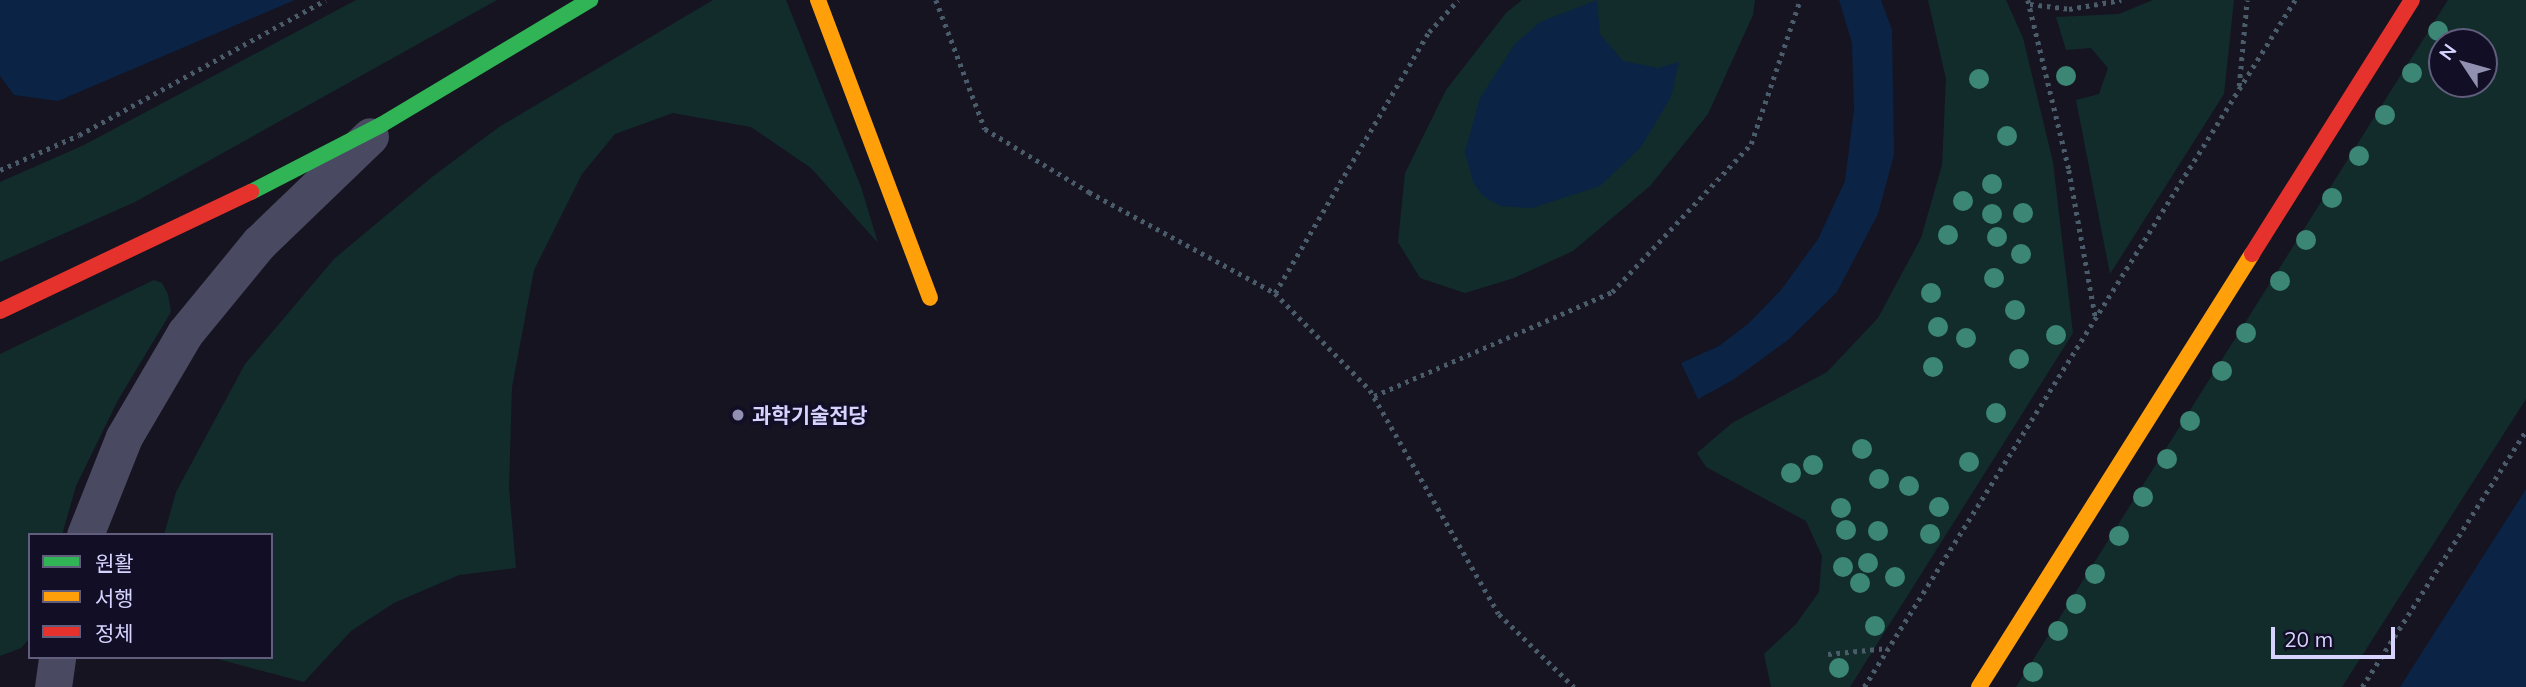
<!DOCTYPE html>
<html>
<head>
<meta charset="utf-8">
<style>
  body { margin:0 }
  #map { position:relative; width:2526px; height:687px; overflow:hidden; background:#151420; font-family:Mulish,"Noto Sans KR",sans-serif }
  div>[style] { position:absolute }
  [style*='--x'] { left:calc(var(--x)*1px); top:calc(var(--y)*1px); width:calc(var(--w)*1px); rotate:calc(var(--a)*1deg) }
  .green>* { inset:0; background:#122c2c }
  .water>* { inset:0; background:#0b2345 }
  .path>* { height:4.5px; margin-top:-2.25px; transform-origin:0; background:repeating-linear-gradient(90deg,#4a5b69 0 3.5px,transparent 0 8.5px) }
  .street>* { height:37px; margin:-18.5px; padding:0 18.5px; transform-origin:18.5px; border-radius:18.5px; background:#494961 }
  .fast>* { height:16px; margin:-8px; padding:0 8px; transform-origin:8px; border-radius:8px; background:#30b455 }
  .slow>* { height:16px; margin:-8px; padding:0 8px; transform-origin:8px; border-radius:8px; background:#ff9f0a }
  .jam>* { height:16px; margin:-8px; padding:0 8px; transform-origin:8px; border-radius:8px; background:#e5322d }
  .trees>* { width:20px; height:20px; margin:-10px; border-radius:50%; background:#3c8675 }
  .dots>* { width:19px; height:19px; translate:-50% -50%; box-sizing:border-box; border:4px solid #110e26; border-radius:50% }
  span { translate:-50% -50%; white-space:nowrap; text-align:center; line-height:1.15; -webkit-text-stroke:7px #110e26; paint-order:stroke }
  .poi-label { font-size:21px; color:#d6d3ff; font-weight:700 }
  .left { translate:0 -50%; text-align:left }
  .legend { position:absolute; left:28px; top:533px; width:245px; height:126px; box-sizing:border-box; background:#110e26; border:2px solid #605d7d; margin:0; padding:9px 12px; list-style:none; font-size:21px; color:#d6d3ff }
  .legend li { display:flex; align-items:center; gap:14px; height:35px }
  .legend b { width:35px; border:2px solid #605d7d }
  .north { position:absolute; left:2428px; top:28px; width:70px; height:70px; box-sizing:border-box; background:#110e26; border:2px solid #605d7d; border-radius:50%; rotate:306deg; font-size:19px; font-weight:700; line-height:28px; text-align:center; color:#d6d3ff }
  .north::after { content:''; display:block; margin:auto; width:24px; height:32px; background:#9290b1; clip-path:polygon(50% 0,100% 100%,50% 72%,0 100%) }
  .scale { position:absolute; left:2271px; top:627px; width:124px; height:32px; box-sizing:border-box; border:4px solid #d6d3ff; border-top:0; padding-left:9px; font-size:21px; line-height:24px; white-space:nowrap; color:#d6d3ff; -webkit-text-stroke:5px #110e26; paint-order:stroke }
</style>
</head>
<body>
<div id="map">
  <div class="green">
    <div style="clip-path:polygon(356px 0,497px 0,135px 202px,0 262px,0 182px,84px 145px)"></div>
    <div style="clip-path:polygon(713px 0,786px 0,861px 187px,878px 243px,811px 168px,751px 127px,673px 113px,615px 134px,582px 174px,534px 270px,512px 387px,509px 488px,516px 568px,459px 575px,394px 603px,351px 631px,304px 682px,210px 657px,271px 657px,271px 535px,164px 535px,176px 492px,245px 364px,334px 259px,432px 177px,499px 127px)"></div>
    <div style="clip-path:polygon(1522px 0,1755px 0,1753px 15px,1708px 114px,1650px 186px,1573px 251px,1514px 278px,1465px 293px,1420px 278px,1398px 242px,1405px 173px,1446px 90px,1506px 13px)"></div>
    <div style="clip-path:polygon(1928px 0,2006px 0,2023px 38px,2053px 162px,2073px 333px,1850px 687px,1771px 687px,1764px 654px,1796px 624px,1819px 592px,1822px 556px,1806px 521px,1706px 467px,1697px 453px,1732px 423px,1827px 372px,1878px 318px,1921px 238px,1942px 165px,1946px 79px)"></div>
    <div style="clip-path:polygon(2153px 0,2234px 0,2224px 94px,2110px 274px,2076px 100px,2099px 94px,2108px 68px,2091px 48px,2066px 50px,2056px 17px,2119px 14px)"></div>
    <div style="clip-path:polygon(evenodd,2448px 0,2526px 0,2526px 399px,2342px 687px,2016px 687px,2448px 0,2442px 42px,2484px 42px,2484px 84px,2442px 84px,2442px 42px)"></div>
    <div style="clip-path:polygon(154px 280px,162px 283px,168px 294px,171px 312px,118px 400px,76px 486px,62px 535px,30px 535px,30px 638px,21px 648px,0 656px,0 354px)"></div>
  </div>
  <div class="water">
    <div style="clip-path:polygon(0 0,295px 0,58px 101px,14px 95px,0 76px)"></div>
    <div style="clip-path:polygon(1597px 0,1600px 34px,1623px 61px,1658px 68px,1679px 62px,1671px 97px,1641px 147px,1600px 186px,1532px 208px,1500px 206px,1483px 196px,1473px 182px,1465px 152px,1480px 98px,1515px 44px,1540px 22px)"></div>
    <div style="clip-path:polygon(1839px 0,1881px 0,1892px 30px,1894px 155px,1878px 214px,1837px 292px,1788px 340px,1733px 380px,1698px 399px,1681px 363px,1719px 346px,1749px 323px,1781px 290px,1818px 239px,1845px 181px,1854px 110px,1852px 43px)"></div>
    <div style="clip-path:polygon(2526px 489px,2526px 687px,2400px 687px)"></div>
  </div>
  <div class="path">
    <div style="--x:936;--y:0;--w:138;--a:69.2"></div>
    <div style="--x:985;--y:129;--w:122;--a:31.2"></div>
    <div style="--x:1089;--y:192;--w:212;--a:28.5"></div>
    <div style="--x:1275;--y:293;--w:136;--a:45.6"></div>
    <div style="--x:1370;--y:390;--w:258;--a:60.1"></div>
    <div style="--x:1499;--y:614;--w:105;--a:44.2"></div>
    <div style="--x:2028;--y:0;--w:175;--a:76.4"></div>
    <div style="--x:2069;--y:170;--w:152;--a:79.8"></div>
    <div style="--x:2030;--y:4;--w:39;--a:7"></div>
    <div style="--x:2069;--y:9;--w:53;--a:-9.8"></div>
    <div style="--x:2239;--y:86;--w:86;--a:-84.7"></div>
    <div style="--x:0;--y:170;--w:86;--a:-23.9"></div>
    <div style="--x:79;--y:135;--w:281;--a:-28.7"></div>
    <div style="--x:1275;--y:293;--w:303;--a:-59.5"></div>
    <div style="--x:1429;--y:32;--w:43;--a:-47.8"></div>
    <div style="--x:1374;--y:396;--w:260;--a:-23.6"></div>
    <div style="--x:1612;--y:292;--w:203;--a:-46.8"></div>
    <div style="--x:1751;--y:144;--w:152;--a:-71.2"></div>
    <div style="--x:1828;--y:654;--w:60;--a:-5.7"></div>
    <div style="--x:1864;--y:687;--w:811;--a:-57.9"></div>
    <div style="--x:2362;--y:687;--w:304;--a:-57.4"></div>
  </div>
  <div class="street">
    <div style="--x:85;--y:535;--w:105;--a:-68.3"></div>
    <div style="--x:124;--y:437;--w:121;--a:-59.6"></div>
    <div style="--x:185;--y:333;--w:117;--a:-50.6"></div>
    <div style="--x:259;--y:243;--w:154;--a:-43.9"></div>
    <div style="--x:53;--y:687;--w:30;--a:-82"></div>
  </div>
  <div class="fast">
    <div style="--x:251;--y:192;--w:146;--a:-27.3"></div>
    <div style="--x:381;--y:125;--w:244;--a:-30.9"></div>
  </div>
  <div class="slow">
    <div style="--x:818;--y:0;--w:318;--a:69.4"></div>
    <div style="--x:1979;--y:687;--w:512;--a:-57.77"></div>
  </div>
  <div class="jam">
    <div style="--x:2252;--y:254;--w:300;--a:-57.8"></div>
    <div style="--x:0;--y:311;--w:278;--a:-25.4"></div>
  </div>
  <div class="trees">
    <div style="left:2438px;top:31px"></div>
    <div style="left:2412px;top:73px"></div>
    <div style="left:2066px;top:76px"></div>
    <div style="left:1979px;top:79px"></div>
    <div style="left:2385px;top:115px"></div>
    <div style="left:2007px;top:136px"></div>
    <div style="left:2359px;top:156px"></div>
    <div style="left:1992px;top:184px"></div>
    <div style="left:2332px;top:198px"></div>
    <div style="left:1963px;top:201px"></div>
    <div style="left:2023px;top:213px"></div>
    <div style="left:1992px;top:214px"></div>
    <div style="left:1948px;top:235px"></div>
    <div style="left:1997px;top:237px"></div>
    <div style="left:2306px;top:240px"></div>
    <div style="left:2021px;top:254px"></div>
    <div style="left:1994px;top:278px"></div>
    <div style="left:2280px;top:281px"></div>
    <div style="left:1931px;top:293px"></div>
    <div style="left:2015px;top:310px"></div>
    <div style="left:1938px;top:327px"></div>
    <div style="left:2246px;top:333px"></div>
    <div style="left:2056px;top:335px"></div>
    <div style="left:1966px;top:338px"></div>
    <div style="left:2019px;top:359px"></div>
    <div style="left:1933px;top:367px"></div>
    <div style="left:2222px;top:371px"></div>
    <div style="left:1996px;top:413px"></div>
    <div style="left:2190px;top:421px"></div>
    <div style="left:1862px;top:449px"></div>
    <div style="left:2167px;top:459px"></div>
    <div style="left:1969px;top:462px"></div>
    <div style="left:1813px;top:465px"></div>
    <div style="left:1791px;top:473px"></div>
    <div style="left:1879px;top:479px"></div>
    <div style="left:1909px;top:486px"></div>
    <div style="left:2143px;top:497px"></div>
    <div style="left:1939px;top:507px"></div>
    <div style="left:1841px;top:508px"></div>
    <div style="left:1846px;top:530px"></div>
    <div style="left:1878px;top:531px"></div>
    <div style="left:1930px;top:534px"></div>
    <div style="left:2119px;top:536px"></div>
    <div style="left:1868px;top:563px"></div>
    <div style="left:1843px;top:567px"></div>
    <div style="left:2095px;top:574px"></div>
    <div style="left:1895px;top:577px"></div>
    <div style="left:1860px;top:583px"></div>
    <div style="left:2076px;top:604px"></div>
    <div style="left:1875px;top:626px"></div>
    <div style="left:2058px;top:631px"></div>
    <div style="left:1839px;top:668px"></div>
    <div style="left:2033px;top:672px"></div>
  </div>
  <div class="dots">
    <div style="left:738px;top:415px;background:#9290b1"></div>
  </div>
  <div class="poi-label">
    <span class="left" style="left:752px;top:415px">과학기술전당</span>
  </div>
  <ul class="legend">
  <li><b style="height:9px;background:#30b455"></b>원활</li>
  <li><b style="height:9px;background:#ff9f0a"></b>서행</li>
  <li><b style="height:9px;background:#e5322d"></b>정체</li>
  </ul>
  <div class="north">N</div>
  <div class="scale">20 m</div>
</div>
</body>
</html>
